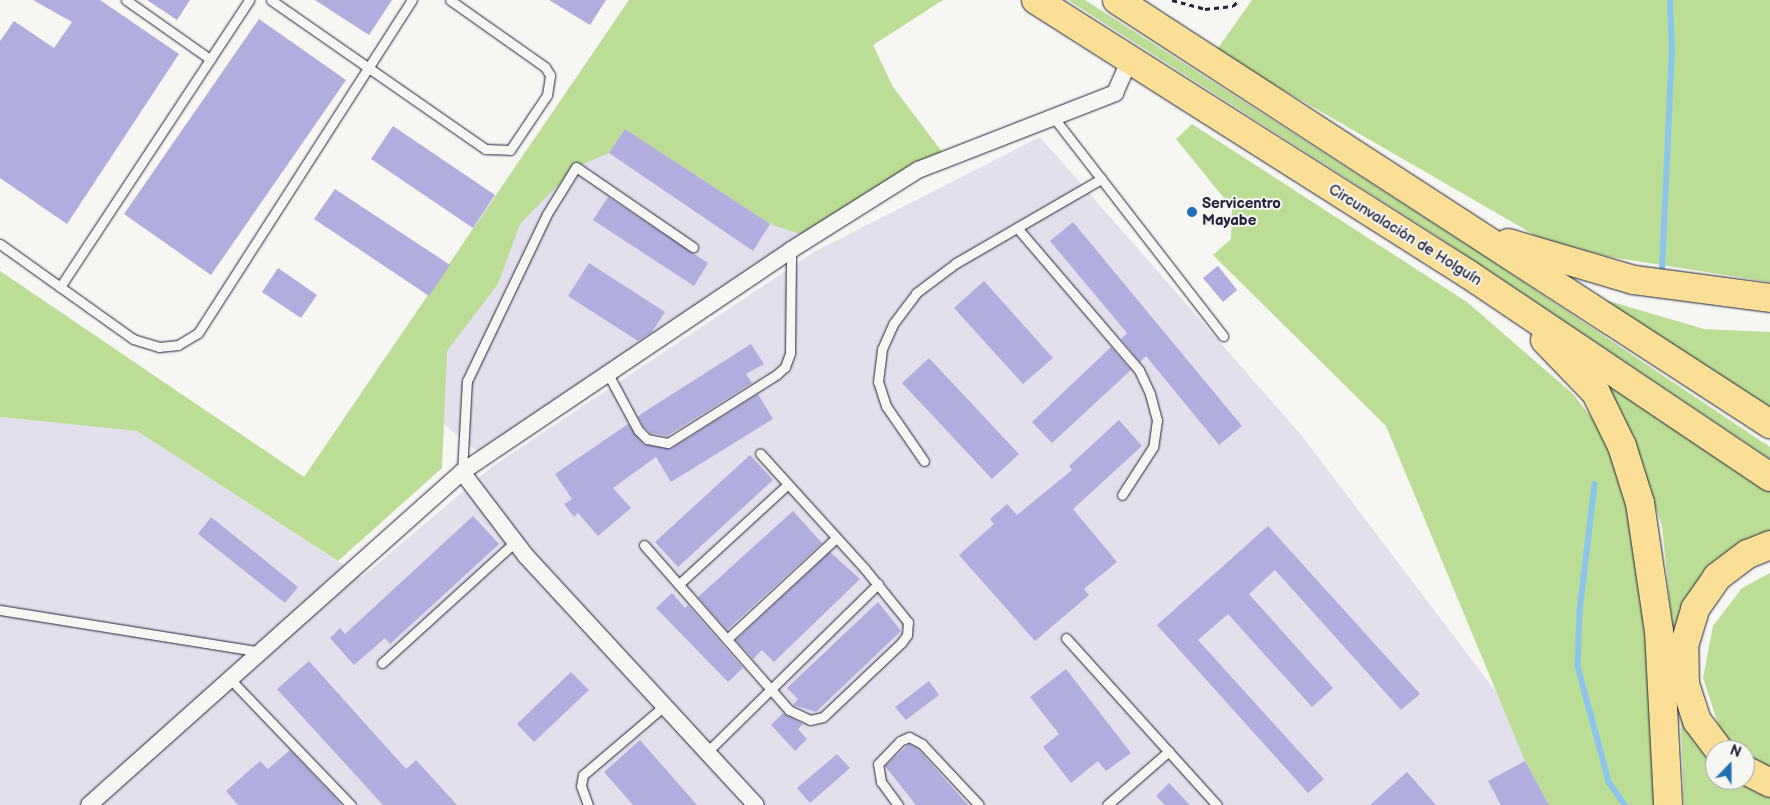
<!DOCTYPE html>
<html>
<head>
<meta charset="utf-8">
<style>
  body { margin:0 }
  #map { position:relative; width:1770px; height:805px; overflow:hidden; background:#f6f6f2; font-family:"Balsamiq Sans",sans-serif }
  div>[style] { position:absolute }
  [style*='--x'] { left:calc(var(--x)*1px); top:calc(var(--y)*1px); width:calc(var(--w)*1px); rotate:calc(var(--a)*1deg) }
  .built>* { inset:0; background:#e1e0ec }
  .green>* { inset:0; background:#bcdd96 }
  .stream>* { height:5.5px; margin:-2.75px; padding:0 2.75px; transform-origin:2.75px; border-radius:2.75px; background:#8cc5eb }
  .building>* { inset:0; background:#b1adde }
  .path>* { height:3px; margin-top:-1.5px; transform-origin:0; background:repeating-linear-gradient(90deg,#22223b 0 5px,transparent 0 9px) }
  .roads { filter:drop-shadow(0 0 1px #22223b) drop-shadow(0 0 1px #22223b) }
  .service>* { height:9px; margin:-4.5px; padding:0 4.5px; transform-origin:4.5px; border-radius:4.5px; background:#f6f6f2 }
  .minor>* { height:16px; margin:-8px; padding:0 8px; transform-origin:8px; border-radius:8px; background:#f6f6f2 }
  .trunk>* { height:28px; margin:-14px; padding:0 14px; transform-origin:14px; border-radius:14px; background:#fbdf96 }
  .dots>* { width:14px; height:14px; translate:-50% -50%; box-sizing:border-box; border:2px solid #f6f6f2; border-radius:50% }
  span { translate:-50% -50%; white-space:nowrap; text-align:center; line-height:1.15; -webkit-text-stroke:4px #f6f6f2; paint-order:stroke }
  .poi-label { font-size:15px; color:#22223b; font-weight:700 }
  .left { translate:0 -50%; text-align:left }
  .street-label { font-size:15px; color:#22223b }
  .north { position:absolute; left:1705px; top:740px; width:50px; height:50px; box-sizing:border-box; background:#f6f6f2; border:1px solid #a1a1a9; border-radius:50%; rotate:22deg; font-size:14px; font-weight:700; line-height:20px; text-align:center; color:#22223b }
  .north::after { content:''; display:block; margin:auto; width:18px; height:22px; background:#1f6fb2; clip-path:polygon(50% 0,100% 100%,50% 72%,0 100%) }
</style>
</head>
<body>
<div id="map">
  <div class="built">
    <div style="clip-path:polygon(575px 79px,809px 237px,483px 456px,377px 370px)"></div>
    <div style="clip-path:polygon(1040px 137px,1302px 436px,1582px 805px,0 805px,0 417px,137px 431px,362px 577px,493px 466px,814px 252px)"></div>
  </div>
  <div class="green">
    <div style="clip-path:polygon(629px 0,943px 0,873px 45px,893px 87px,943px 153px,809px 237px,770px 224px,625px 129px,609px 153px,576px 167px,520px 224px,498px 284px,447px 351px,442px 468px,338px 561px,137px 431px,0 417px,0 271px,304px 477px)"></div>
    <div style="clip-path:polygon(1068px 0,1085px 0,1477px 251px,1770px 447px,1770px 459px,1437px 236px)"></div>
    <div style="clip-path:polygon(1252px 0,1770px 0,1770px 282px,1610px 257px,1538px 237px,1216px 51px)"></div>
    <div style="clip-path:polygon(1192px 124px,1467px 302px,1573px 394px,1601px 430px,1625px 488px,1642px 594px,1658px 805px,1549px 805px,1525px 761px,1386px 426px,1213px 255px,1231px 239px,1232px 208px,1176px 139px)"></div>
    <div style="clip-path:polygon(1602px 299px,1704px 329px,1770px 332px,1770px 413px)"></div>
    <div style="clip-path:polygon(1590px 372px,1770px 487px,1770px 543px,1747px 552px,1683px 643px,1715px 758px,1715px 780px,1736px 780px,1770px 796px,1770px 805px,1684px 805px,1680px 700px,1662px 526px,1634px 443px)"></div>
    <div style="clip-path:polygon(1770px 573px,1770px 771px,1745px 758px,1745px 750px,1731px 745px,1719px 727px,1703px 678px,1713px 626px,1742px 588px)"></div>
  </div>
  <div class="stream">
    <div style="--x:1662;--y:269;--w:217;--a:-87.4"></div>
    <div style="--x:1672;--y:52;--w:52;--a:-92.2"></div>
    <div style="--x:1595;--y:484;--w:128;--a:96.7"></div>
    <div style="--x:1580;--y:611;--w:55;--a:92.1"></div>
    <div style="--x:1578;--y:666;--w:120;--a:75"></div>
    <div style="--x:1609;--y:782;--w:28;--a:55"></div>
  </div>
  <div class="building">
    <div style="clip-path:polygon(33px 0,100px 0,179px 54px,67px 224px,0 178px,0 41px,14px 21px,54px 48px,72px 22px)"></div>
    <div style="clip-path:polygon(147px 0,190px 0,177px 20px)"></div>
    <div style="clip-path:polygon(315px 0,392px 0,369px 35px)"></div>
    <div style="clip-path:polygon(549px 0,606px 0,590px 25px)"></div>
    <div style="clip-path:polygon(259px 19px,346px 80px,211px 275px,124px 214px)"></div>
    <div style="clip-path:polygon(393px 126px,495px 195px,473px 228px,371px 159px)"></div>
    <div style="clip-path:polygon(625px 129px,770px 224px,753px 251px,609px 153px)"></div>
    <div style="clip-path:polygon(335px 189px,450px 265px,429px 296px,314px 219px)"></div>
    <div style="clip-path:polygon(608px 197px,708px 263px,694px 286px,593px 220px)"></div>
    <div style="clip-path:polygon(1073px 222px,1242px 426px,1219px 445px,1146px 356px,1140px 362px,1121px 339px,1127px 333px,1050px 241px)"></div>
    <div style="clip-path:polygon(589px 263px,665px 312px,652px 332px,638px 341px,568px 296px)"></div>
    <div style="clip-path:polygon(1218px 266px,1237px 290px,1223px 302px,1203px 278px)"></div>
    <div style="clip-path:polygon(278px 268px,317px 295px,301px 318px,262px 292px)"></div>
    <div style="clip-path:polygon(984px 281px,1053px 358px,1023px 384px,954px 308px)"></div>
    <div style="clip-path:polygon(751px 344px,764px 364px,746px 374px,752px 383px,667px 436px,650px 433px,643px 426px,638px 417px,641px 414px)"></div>
    <div style="clip-path:polygon(1111px 347px,1131px 370px,1052px 443px,1032px 422px)"></div>
    <div style="clip-path:polygon(929px 358px,1019px 454px,992px 479px,902px 383px)"></div>
    <div style="clip-path:polygon(758px 394px,773px 419px,671px 482px,656px 457px,613px 488px,631px 508px,598px 536px,578px 513px,574px 517px,564px 504px,572px 499px,555px 474px,628px 424px,643px 444px,671px 449px)"></div>
    <div style="clip-path:polygon(1119px 420px,1142px 446px,1073px 509px,1117px 562px,1084px 589px,1089px 595px,1035px 641px,959px 555px,994px 524px,990px 519px,1007px 504px,1017px 515px,1072px 470px,1069px 466px)"></div>
    <div style="clip-path:polygon(750px 455px,773px 480px,678px 567px,655px 542px)"></div>
    <div style="clip-path:polygon(793px 511px,822px 543px,727px 630px,698px 597px)"></div>
    <div style="clip-path:polygon(473px 516px,499px 544px,390px 644px,385px 638px,354px 665px,330px 638px,340px 628px,345px 634px)"></div>
    <div style="clip-path:polygon(211px 517px,298px 587px,285px 603px,198px 534px)"></div>
    <div style="clip-path:polygon(1268px 526px,1420px 694px,1401px 710px,1275px 570px,1249px 594px,1333px 688px,1312px 707px,1228px 614px,1198px 640px,1324px 779px,1308px 793px,1157px 625px)"></div>
    <div style="clip-path:polygon(830px 552px,860px 579px,774px 662px,762px 650px,753px 659px,736px 640px)"></div>
    <div style="clip-path:polygon(672px 593px,685px 608px,688px 605px,743px 668px,728px 682px,656px 608px)"></div>
    <div style="clip-path:polygon(878px 602px,901px 631px,816px 712px,793px 705px,798px 699px,787px 688px)"></div>
    <div style="clip-path:polygon(309px 661px,406px 769px,416px 760px,457px 805px,383px 805px,277px 689px)"></div>
    <div style="clip-path:polygon(1066px 669px,1131px 753px,1106px 771px,1098px 761px,1071px 783px,1043px 747px,1059px 734px,1030px 697px)"></div>
    <div style="clip-path:polygon(571px 672px,589px 690px,534px 742px,517px 724px)"></div>
    <div style="clip-path:polygon(929px 681px,939px 695px,906px 720px,895px 707px)"></div>
    <div style="clip-path:polygon(783px 713px,803px 724px,798px 729px,807px 739px,795px 751px,771px 725px)"></div>
    <div style="clip-path:polygon(640px 740px,697px 805px,633px 805px,604px 772px)"></div>
    <div style="clip-path:polygon(909px 744px,918px 749px,968px 805px,916px 805px,885px 766px)"></div>
    <div style="clip-path:polygon(290px 750px,342px 805px,238px 805px,226px 791px,260px 761px,268px 769px)"></div>
    <div style="clip-path:polygon(837px 754px,850px 768px,810px 803px,797px 788px)"></div>
    <div style="clip-path:polygon(1525px 761px,1549px 805px,1501px 805px,1488px 781px)"></div>
    <div style="clip-path:polygon(1407px 772px,1436px 805px,1370px 805px)"></div>
    <div style="clip-path:polygon(1169px 783px,1190px 805px,1165px 805px,1156px 796px)"></div>
  </div>
  <div class="path">
    <div style="--x:1172;--y:0;--w:34;--a:15"></div>
    <div style="--x:1205;--y:9;--w:28;--a:-6"></div>
    <div style="--x:1233;--y:6;--w:8;--a:-45"></div>
  </div>
  <div class="roads">
    <div class="service">
      <div style="--x:126;--y:0;--w:103;--a:35.1"></div>
      <div style="--x:271;--y:0;--w:261;--a:34.8"></div>
      <div style="--x:485;--y:149;--w:25;--a:2"></div>
      <div style="--x:510;--y:150;--w:66;--a:-56.1"></div>
      <div style="--x:547;--y:95;--w:20;--a:-81"></div>
      <div style="--x:550;--y:75;--w:9;--a:-122"></div>
      <div style="--x:545;--y:67;--w:116;--a:-144.8"></div>
      <div style="--x:1054;--y:118;--w:276;--a:52.2"></div>
      <div style="--x:1019;--y:230;--w:184;--a:49.4"></div>
      <div style="--x:1139;--y:370;--w:26;--a:65"></div>
      <div style="--x:1150;--y:394;--w:27;--a:75"></div>
      <div style="--x:1157;--y:420;--w:27;--a:98"></div>
      <div style="--x:1153;--y:447;--w:57;--a:122.9"></div>
      <div style="--x:0;--y:244;--w:163;--a:35.5"></div>
      <div style="--x:133;--y:339;--w:27;--a:17"></div>
      <div style="--x:159;--y:347;--w:19;--a:-6"></div>
      <div style="--x:178;--y:345;--w:23;--a:-31"></div>
      <div style="--x:198;--y:333;--w:396;--a:-57.3"></div>
      <div style="--x:60;--y:287;--w:344;--a:-56.6"></div>
      <div style="--x:608;--y:374;--w:64;--a:61.8"></div>
      <div style="--x:638;--y:430;--w:13;--a:45"></div>
      <div style="--x:647;--y:439;--w:21;--a:11"></div>
      <div style="--x:668;--y:443;--w:128;--a:-32.2"></div>
      <div style="--x:776;--y:375;--w:12;--a:-42"></div>
      <div style="--x:785;--y:367;--w:15;--a:-70"></div>
      <div style="--x:790;--y:353;--w:103;--a:-89.4"></div>
      <div style="--x:924;--y:461;--w:67;--a:-124.6"></div>
      <div style="--x:886;--y:406;--w:25;--a:-108"></div>
      <div style="--x:878;--y:382;--w:33;--a:-83"></div>
      <div style="--x:882;--y:349;--w:27;--a:-66"></div>
      <div style="--x:893;--y:324;--w:39;--a:-53"></div>
      <div style="--x:916;--y:293;--w:50;--a:-36.9"></div>
      <div style="--x:956;--y:263;--w:168;--a:-30.1"></div>
      <div style="--x:462;--y:472;--w:91;--a:-86.9"></div>
      <div style="--x:467;--y:381;--w:185;--a:-64.4"></div>
      <div style="--x:547;--y:214;--w:55;--a:-58.3"></div>
      <div style="--x:576;--y:167;--w:142;--a:34.4"></div>
      <div style="--x:644;--y:545;--w:220;--a:48.7"></div>
      <div style="--x:789;--y:710;--w:23;--a:25"></div>
      <div style="--x:810;--y:720;--w:13;--a:-13"></div>
      <div style="--x:823;--y:717;--w:108;--a:-43.5"></div>
      <div style="--x:901;--y:643;--w:10;--a:-53"></div>
      <div style="--x:907;--y:635;--w:13;--a:-86"></div>
      <div style="--x:908;--y:622;--w:68;--a:-129.1"></div>
      <div style="--x:865;--y:569;--w:156;--a:-132.2"></div>
      <div style="--x:679;--y:584;--w:145;--a:-42.5"></div>
      <div style="--x:0;--y:610;--w:264;--a:9.1"></div>
      <div style="--x:1066;--y:638;--w:225;--a:47.9"></div>
      <div style="--x:727;--y:639;--w:147;--a:-42.8"></div>
      <div style="--x:382;--y:663;--w:180;--a:-42.3"></div>
      <div style="--x:230;--y:679;--w:175;--a:46.2"></div>
      <div style="--x:707;--y:752;--w:240;--a:-44.5"></div>
      <div style="--x:588;--y:805;--w:20;--a:-110"></div>
      <div style="--x:581;--y:786;--w:11;--a:-80"></div>
      <div style="--x:583;--y:775;--w:106;--a:-40.4"></div>
      <div style="--x:898;--y:805;--w:29;--a:-126"></div>
      <div style="--x:881;--y:782;--w:18;--a:-99"></div>
      <div style="--x:878;--y:764;--w:32;--a:-46"></div>
      <div style="--x:900;--y:741;--w:10;--a:-24"></div>
      <div style="--x:909;--y:737;--w:15;--a:28"></div>
      <div style="--x:922;--y:744;--w:83;--a:46.9"></div>
      <div style="--x:1107;--y:805;--w:82;--a:-41.1"></div>
    </div>
    <div class="minor">
      <div style="--x:462;--y:472;--w:106;--a:52.7"></div>
      <div style="--x:526;--y:556;--w:339;--a:47.3"></div>
      <div style="--x:89;--y:805;--w:500;--a:-41.76"></div>
      <div style="--x:462;--y:472;--w:397;--a:-34"></div>
      <div style="--x:791;--y:250;--w:150;--a:-32.2"></div>
      <div style="--x:918;--y:170;--w:212;--a:-21.3"></div>
      <div style="--x:1115;--y:93;--w:35;--a:-66"></div>
    </div>
    <div class="trunk">
      <div style="--x:1036;--y:0;--w:512;--a:32.39"></div>
      <div style="--x:1468;--y:274;--w:364;--a:33.9"></div>
      <div style="--x:1117;--y:0;--w:779;--a:33"></div>
      <div style="--x:1508;--y:243;--w:131;--a:16.4"></div>
      <div style="--x:1634;--y:280;--w:137;--a:7.5"></div>
      <div style="--x:1545;--y:340;--w:74;--a:46.1"></div>
      <div style="--x:1596;--y:393;--w:59;--a:63.9"></div>
      <div style="--x:1622;--y:446;--w:60;--a:72.5"></div>
      <div style="--x:1640;--y:503;--w:129;--a:81.6"></div>
      <div style="--x:1659;--y:631;--w:174;--a:87"></div>
      <div style="--x:1719;--y:750;--w:36;--a:-127"></div>
      <div style="--x:1697;--y:721;--w:38;--a:-108"></div>
      <div style="--x:1685;--y:685;--w:39;--a:-91"></div>
      <div style="--x:1684;--y:646;--w:39;--a:-73"></div>
      <div style="--x:1695;--y:609;--w:39;--a:-55"></div>
      <div style="--x:1717;--y:577;--w:39;--a:-37"></div>
      <div style="--x:1748;--y:554;--w:24;--a:-22"></div>
      <div style="--x:1745;--y:770;--w:28;--a:27"></div>
    </div>
  </div>
  <div class="dots">
    <div style="left:1192px;top:212px;background:#1f6fb2"></div>
  </div>
  <div class="poi-label">
    <span class="left" style="left:1202px;top:212px">Servicentro<br>Mayabe</span>
  </div>
  <div class="street-label">
    <span style="left:1405px;top:235px;rotate:32deg">Circunvalación de Holguín</span>
  </div>
  <div class="north">N</div>
</div>
</body>
</html>
